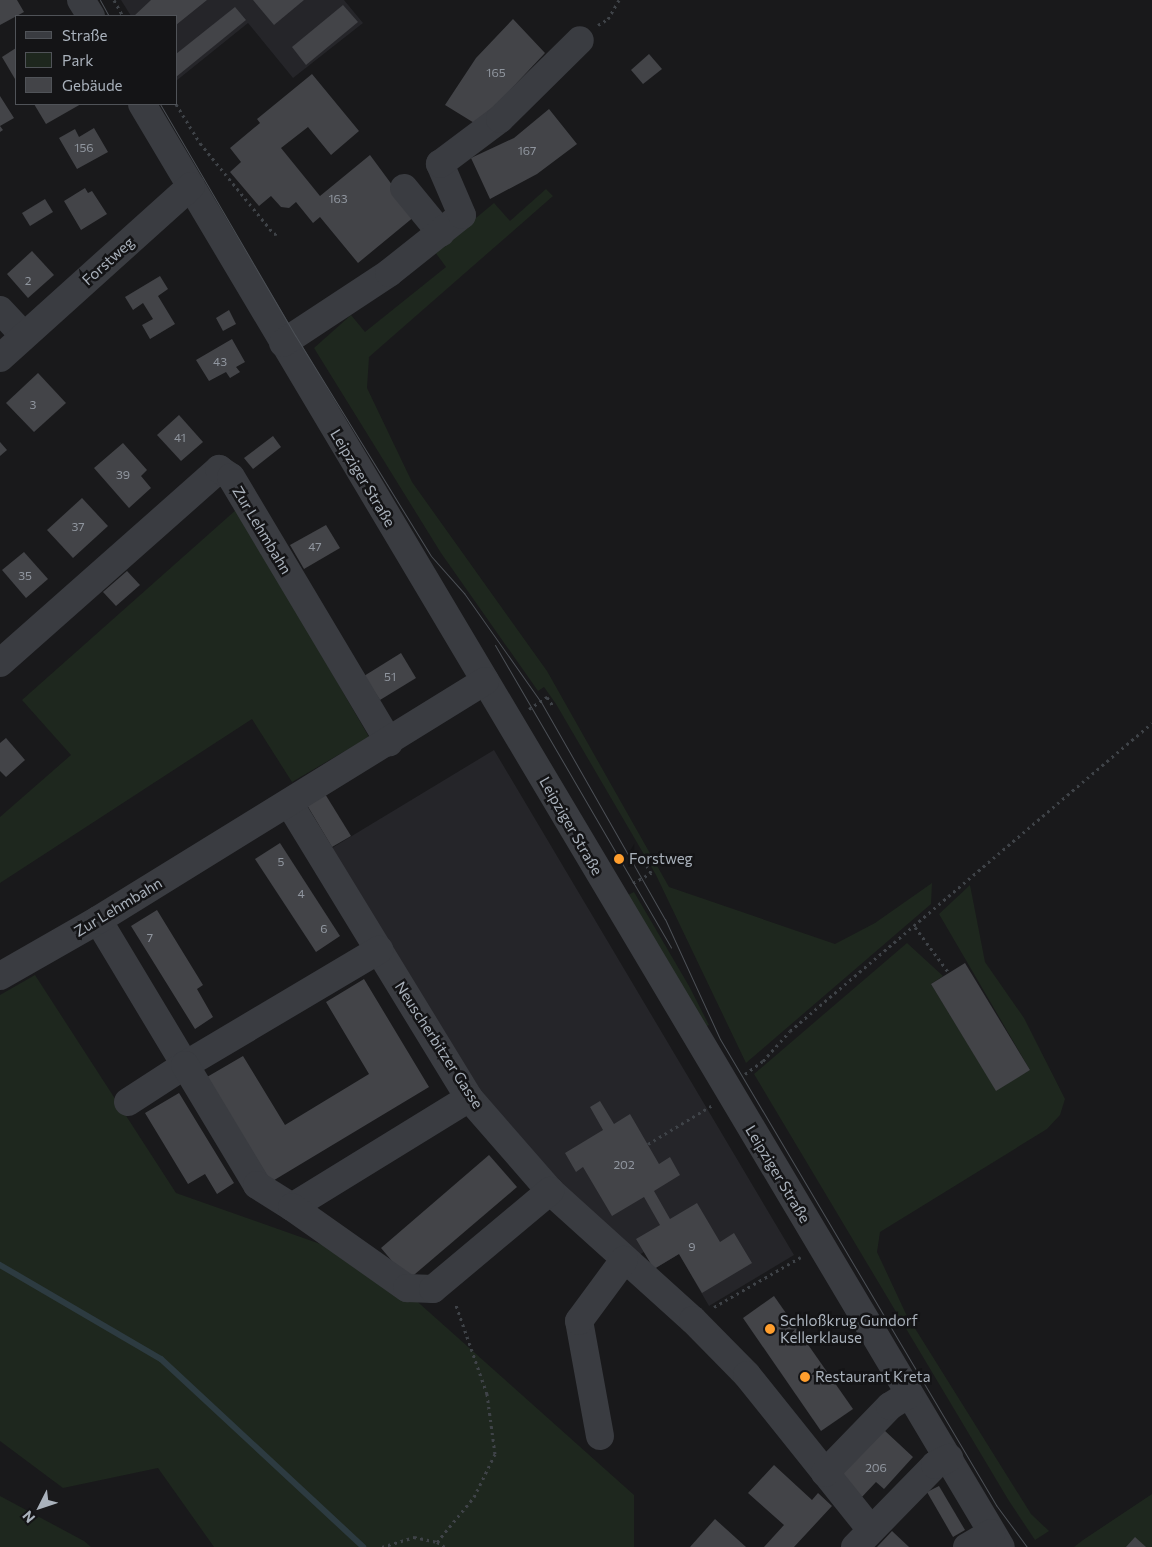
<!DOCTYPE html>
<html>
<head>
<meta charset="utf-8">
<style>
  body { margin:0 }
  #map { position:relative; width:1152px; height:1547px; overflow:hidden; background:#19191b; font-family:Commissioner,sans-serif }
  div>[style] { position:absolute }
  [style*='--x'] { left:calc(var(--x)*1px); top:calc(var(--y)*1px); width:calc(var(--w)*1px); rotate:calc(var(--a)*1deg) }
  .built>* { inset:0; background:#252529 }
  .green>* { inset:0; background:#1e271e }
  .stream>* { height:6px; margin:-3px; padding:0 3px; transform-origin:3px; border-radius:3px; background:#2d3b41 }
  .building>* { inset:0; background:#434448 }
  .path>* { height:3px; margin-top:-1.5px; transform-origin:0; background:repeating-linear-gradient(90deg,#3f4348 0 2.5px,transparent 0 6.5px) }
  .minor>* { height:28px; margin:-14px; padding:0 14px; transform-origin:14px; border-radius:14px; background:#3a3c41 }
  .tram>* { height:1px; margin:-0.5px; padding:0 0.5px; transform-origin:0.5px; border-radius:0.5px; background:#4c5056 }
  .dots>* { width:14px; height:14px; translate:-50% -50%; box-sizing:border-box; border:2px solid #141416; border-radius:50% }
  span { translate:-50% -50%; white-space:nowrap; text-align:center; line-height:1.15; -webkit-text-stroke:5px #141416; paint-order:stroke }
  .number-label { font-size:12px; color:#90969f }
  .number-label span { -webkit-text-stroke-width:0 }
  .street-label { font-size:15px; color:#aab2bc }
  .poi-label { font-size:15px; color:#aab2bc }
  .left { translate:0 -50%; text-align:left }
  .legend { position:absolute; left:15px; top:15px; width:162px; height:90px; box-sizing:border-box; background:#141416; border:1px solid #505358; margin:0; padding:6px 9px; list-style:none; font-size:15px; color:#aab2bc }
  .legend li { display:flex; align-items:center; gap:10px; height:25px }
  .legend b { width:25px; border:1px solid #505358 }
  .north { position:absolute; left:15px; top:1482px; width:50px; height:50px; -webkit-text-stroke:4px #141416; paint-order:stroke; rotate:229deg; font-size:14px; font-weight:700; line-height:20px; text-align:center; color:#aab2bc }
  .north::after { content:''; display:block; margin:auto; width:18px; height:22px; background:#aab2bc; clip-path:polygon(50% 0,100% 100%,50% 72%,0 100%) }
</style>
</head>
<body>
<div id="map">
  <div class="built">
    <div style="clip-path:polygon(121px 0,344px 0,363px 23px,293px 78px,248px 23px,176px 81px,176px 16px,131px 16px)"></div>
    <div style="clip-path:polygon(494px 750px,794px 1255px,709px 1306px,679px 1254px,654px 1269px,644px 1252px,632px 1259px,536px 1160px,483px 1097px,327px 851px)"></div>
  </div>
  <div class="green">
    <div style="clip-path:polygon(546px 189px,553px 196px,369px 357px,367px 388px,412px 482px,547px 671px,669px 887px,835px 944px,875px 923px,932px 883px,931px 904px,746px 1063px,656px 875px,556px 704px,544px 687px,538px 691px,441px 553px,314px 348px,351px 315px,365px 332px,446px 267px,435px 252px,494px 203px,510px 221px)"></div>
    <div style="clip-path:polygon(237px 509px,369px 737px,292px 782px,252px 719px,0 883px,0 817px,71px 755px,22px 700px)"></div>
    <div style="clip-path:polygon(970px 885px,985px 962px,1024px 1018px,1065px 1099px,1060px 1115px,1047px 1129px,880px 1232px,877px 1252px,906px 1314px,1031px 1514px,1049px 1531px,1035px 1540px,1009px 1501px,754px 1074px,907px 943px,943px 976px,931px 984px,996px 1090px,1030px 1070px,939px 914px)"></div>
    <div style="clip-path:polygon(634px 892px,689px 986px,709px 1025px,704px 1027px,626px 896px)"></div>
    <div style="clip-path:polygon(35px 975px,176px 1193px,374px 1263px,634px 1495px,634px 1547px,214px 1547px,158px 1468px,63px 1488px,0 1441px,0 995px)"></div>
    <div style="clip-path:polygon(1152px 1494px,1152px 1547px,1074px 1547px,1083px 1540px)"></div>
    <div style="clip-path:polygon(0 1496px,84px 1541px,91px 1547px,0 1547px)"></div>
  </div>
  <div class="stream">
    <div style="--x:0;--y:1265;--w:186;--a:30.3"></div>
    <div style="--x:161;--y:1359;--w:276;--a:42.9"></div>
  </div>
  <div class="building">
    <div style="clip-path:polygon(0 0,17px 0,24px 12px,0 25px)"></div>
    <div style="clip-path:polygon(151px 0,207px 0,176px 25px,176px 16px,134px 16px)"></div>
    <div style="clip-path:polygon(253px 0,304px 0,274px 25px)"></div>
    <div style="clip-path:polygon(343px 5px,358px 22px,306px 65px,292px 47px)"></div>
    <div style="clip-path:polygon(235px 7px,246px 20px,176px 77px,176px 54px)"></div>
    <div style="clip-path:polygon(513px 19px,545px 53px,512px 88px,484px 129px,445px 105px,476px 58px)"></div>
    <div style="clip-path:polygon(16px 48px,16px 78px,15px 79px,2px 57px)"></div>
    <div style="clip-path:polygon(649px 54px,662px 69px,643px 84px,631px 70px)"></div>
    <div style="clip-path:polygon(312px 74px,359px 131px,331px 155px,308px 127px,281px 148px,320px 196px,370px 155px,415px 216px,358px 263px,320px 217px,313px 223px,296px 202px,289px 208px,281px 207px,271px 196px,259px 206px,230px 172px,241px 162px,230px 148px,260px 123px,257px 119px)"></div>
    <div style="clip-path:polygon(0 96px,14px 118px,0 126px,3px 130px,0 132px)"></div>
    <div style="clip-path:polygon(34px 104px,81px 104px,46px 124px)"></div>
    <div style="clip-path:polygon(549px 109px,577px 144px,537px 174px,490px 199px,471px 158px,514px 138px)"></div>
    <div style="clip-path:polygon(94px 128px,108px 152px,77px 169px,59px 138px,75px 129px,79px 137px)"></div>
    <div style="clip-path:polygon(85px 188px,88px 193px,92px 191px,107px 214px,81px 230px,64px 201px)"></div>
    <div style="clip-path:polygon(45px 199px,53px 212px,30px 226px,22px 213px)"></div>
    <div style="clip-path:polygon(32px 251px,54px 275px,28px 298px,7px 274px)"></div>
    <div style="clip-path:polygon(160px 276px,168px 289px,158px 296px,175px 324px,150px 339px,142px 325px,153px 319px,143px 303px,133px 310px,125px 297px)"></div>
    <div style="clip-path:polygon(229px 310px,236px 324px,223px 331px,216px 318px)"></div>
    <div style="clip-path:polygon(232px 339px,245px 362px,236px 367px,240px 372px,230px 378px,226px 372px,209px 381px,196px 360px)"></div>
    <div style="clip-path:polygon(38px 373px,66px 403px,34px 432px,6px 403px)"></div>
    <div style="clip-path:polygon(179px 415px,203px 442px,181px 461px,157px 435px)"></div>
    <div style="clip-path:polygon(273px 436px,281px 447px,253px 469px,244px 458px)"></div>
    <div style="clip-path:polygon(0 442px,7px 450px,0 456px)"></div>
    <div style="clip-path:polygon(123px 443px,147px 470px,141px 476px,151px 488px,129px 508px,94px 468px)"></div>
    <div style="clip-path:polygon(82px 498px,108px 526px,73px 558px,47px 530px)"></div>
    <div style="clip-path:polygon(326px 525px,340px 548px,304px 569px,290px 545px)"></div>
    <div style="clip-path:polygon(24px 552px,48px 579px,26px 598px,2px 570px)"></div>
    <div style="clip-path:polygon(127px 571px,140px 585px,116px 606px,103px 592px)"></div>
    <div style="clip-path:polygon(401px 653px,416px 678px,380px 700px,364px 676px)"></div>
    <div style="clip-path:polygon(6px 738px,25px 760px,6px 777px,0 771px,0 743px)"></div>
    <div style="clip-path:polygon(322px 789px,351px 836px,332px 847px,304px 800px)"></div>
    <div style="clip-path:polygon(280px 843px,340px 936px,316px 952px,255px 859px)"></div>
    <div style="clip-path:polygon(157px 910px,203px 985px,197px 989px,213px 1017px,195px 1029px,131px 926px)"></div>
    <div style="clip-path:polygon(965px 963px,1030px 1070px,996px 1091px,931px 984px)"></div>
    <div style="clip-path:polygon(364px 979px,429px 1087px,271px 1182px,207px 1077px,243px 1056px,285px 1125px,369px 1074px,326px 1002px)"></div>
    <div style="clip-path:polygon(179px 1093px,234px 1183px,217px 1194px,205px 1174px,188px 1184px,145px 1113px)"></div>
    <div style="clip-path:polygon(600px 1101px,614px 1124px,630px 1114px,659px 1164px,670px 1157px,680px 1175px,654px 1191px,670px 1219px,697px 1203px,720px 1242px,734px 1233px,752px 1263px,702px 1293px,679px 1254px,654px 1269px,636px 1239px,660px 1225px,644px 1197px,612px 1216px,583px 1167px,576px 1172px,565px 1153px,603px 1130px,590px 1107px)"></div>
    <div style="clip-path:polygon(489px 1155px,517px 1187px,408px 1280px,381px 1248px)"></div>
    <div style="clip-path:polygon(774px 1296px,853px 1409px,821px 1431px,743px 1318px)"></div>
    <div style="clip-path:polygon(884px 1430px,913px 1457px,884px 1489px,876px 1482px,860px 1499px,838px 1478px)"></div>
    <div style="clip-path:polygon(774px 1465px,812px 1500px,818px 1493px,832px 1506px,794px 1547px,764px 1547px,784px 1525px,748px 1493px)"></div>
    <div style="clip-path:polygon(939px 1486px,965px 1530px,953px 1537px,927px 1492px)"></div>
    <div style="clip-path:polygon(715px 1519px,746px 1547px,690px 1547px)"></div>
    <div style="clip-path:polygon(892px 1531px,909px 1547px,877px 1547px)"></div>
    <div style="clip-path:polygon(1135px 1537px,1146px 1547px,1126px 1547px)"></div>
  </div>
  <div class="path">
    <div style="--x:114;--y:0;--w:18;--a:61"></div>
    <div style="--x:598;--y:25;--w:12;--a:-31"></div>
    <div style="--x:608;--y:19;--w:22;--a:-60"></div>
    <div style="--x:176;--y:104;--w:46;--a:58.4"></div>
    <div style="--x:200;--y:143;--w:117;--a:50.9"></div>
    <div style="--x:274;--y:234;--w:5;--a:-11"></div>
    <div style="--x:529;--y:709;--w:22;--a:-34"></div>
    <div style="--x:547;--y:697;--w:11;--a:56"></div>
    <div style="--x:633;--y:883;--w:21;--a:-29"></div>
    <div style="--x:651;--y:873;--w:8;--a:-120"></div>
    <div style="--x:915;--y:927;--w:57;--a:53.5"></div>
    <div style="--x:745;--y:1074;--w:22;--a:-36"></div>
    <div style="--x:763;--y:1061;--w:40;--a:-48"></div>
    <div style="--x:790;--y:1031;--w:475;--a:-40.4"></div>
    <div style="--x:648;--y:1144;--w:74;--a:-31.1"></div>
    <div style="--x:714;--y:1307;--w:100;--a:-29.9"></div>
    <div style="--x:437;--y:1542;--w:58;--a:-50.6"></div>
    <div style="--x:474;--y:1497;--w:48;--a:-64"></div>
    <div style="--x:495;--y:1454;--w:61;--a:-97.6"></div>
    <div style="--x:487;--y:1394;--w:97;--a:-109.2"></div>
    <div style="--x:382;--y:1547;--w:34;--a:-17"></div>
    <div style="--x:414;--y:1537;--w:24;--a:12"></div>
    <div style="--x:437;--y:1542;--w:9;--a:32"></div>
  </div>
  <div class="minor">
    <div style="--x:81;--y:0;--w:19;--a:58"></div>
    <div style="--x:142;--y:104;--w:1679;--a:59.24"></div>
    <div style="--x:404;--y:188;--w:58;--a:50.6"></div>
    <div style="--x:0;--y:310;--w:35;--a:47"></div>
    <div style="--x:283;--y:343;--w:127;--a:-33.4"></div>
    <div style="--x:389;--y:273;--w:93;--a:-38.5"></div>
    <div style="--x:462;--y:215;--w:56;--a:-113.3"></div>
    <div style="--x:440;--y:164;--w:75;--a:-36.9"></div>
    <div style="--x:500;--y:119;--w:112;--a:-44.6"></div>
    <div style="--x:0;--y:358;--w:257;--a:-42"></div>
    <div style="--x:0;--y:663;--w:293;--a:-41.5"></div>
    <div style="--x:219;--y:469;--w:14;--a:34"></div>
    <div style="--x:231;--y:477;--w:309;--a:59.2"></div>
    <div style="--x:289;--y:803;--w:346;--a:58.6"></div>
    <div style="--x:469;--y:1098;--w:123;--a:48.9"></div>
    <div style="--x:550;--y:1191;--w:193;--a:42.1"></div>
    <div style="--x:693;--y:1320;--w:77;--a:45.5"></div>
    <div style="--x:747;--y:1375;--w:198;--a:51.3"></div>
    <div style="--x:98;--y:920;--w:169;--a:59"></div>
    <div style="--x:185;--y:1065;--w:226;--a:-30.7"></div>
    <div style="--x:0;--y:976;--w:113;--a:-29.7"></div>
    <div style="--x:98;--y:920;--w:455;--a:-31.7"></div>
    <div style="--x:128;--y:1102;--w:68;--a:-33"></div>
    <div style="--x:185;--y:1065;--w:140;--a:59"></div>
    <div style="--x:257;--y:1185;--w:41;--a:32.2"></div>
    <div style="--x:292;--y:1207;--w:208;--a:-31.6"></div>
    <div style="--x:292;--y:1207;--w:141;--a:35.2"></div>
    <div style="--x:407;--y:1288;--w:26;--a:2"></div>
    <div style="--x:433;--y:1289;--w:153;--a:-39.9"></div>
    <div style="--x:600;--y:1436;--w:117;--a:-100.3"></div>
    <div style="--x:579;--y:1321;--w:76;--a:-53.6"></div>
    <div style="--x:825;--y:1473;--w:93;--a:-45.9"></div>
    <div style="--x:890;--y:1406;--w:22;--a:-32"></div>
    <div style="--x:855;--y:1547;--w:115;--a:-45.7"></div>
    <div style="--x:935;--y:1465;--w:16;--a:-27"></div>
    <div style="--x:967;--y:1547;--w:28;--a:-30"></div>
  </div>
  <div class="tram">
    <div style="--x:100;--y:0;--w:18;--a:61"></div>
    <div style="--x:160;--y:104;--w:268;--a:59.7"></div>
    <div style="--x:295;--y:335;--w:259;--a:58.4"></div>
    <div style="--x:431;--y:556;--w:50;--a:48.3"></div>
    <div style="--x:464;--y:593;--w:133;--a:54.8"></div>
    <div style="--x:541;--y:702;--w:250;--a:60.3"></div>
    <div style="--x:665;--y:919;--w:132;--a:65.4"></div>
    <div style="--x:720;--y:1039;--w:542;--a:59.36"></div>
    <div style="--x:996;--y:1505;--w:52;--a:53.6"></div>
    <div style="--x:495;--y:645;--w:350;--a:59.8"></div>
  </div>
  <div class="dots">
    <div style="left:619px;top:859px;background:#ff9e2d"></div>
    <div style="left:770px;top:1329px;background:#ff9e2d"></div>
    <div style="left:805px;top:1377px;background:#ff9e2d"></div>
  </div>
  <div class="number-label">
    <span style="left:496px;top:73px">165</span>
    <span style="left:84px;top:148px">156</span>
    <span style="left:527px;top:151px">167</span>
    <span style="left:338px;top:199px">163</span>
    <span style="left:28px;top:281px">2</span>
    <span style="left:220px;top:362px">43</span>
    <span style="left:33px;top:405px">3</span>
    <span style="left:180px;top:438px">41</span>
    <span style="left:123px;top:475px">39</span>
    <span style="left:78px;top:527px">37</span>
    <span style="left:315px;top:547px">47</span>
    <span style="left:25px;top:576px">35</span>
    <span style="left:390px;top:677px">51</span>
    <span style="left:281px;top:862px">5</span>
    <span style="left:301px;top:894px">4</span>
    <span style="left:324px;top:929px">6</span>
    <span style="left:150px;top:938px">7</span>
    <span style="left:624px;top:1165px">202</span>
    <span style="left:692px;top:1247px">9</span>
    <span style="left:876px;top:1468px">206</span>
  </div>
  <div class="street-label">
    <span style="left:108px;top:261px;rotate:-42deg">Forstweg</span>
    <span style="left:363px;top:478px;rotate:59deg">Leipziger Straße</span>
    <span style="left:262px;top:530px;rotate:59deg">Zur Lehmbahn</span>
    <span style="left:571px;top:826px;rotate:60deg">Leipziger Straße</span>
    <span style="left:118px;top:907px;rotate:-31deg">Zur Lehmbahn</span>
    <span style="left:439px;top:1045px;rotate:57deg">Neuscherbitzer Gasse</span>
    <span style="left:778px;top:1174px;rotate:59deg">Leipziger Straße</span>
  </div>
  <div class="poi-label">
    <span class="left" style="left:629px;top:859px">Forstweg</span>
    <span class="left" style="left:780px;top:1329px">Schloßkrug Gundorf<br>Kellerklause</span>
    <span class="left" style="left:815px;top:1377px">Restaurant Kreta</span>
  </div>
  <ul class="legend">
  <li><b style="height:6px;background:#3a3c41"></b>Straße</li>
  <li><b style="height:14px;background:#1e271e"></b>Park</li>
  <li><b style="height:14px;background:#434448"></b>Gebäude</li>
  </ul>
  <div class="north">N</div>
</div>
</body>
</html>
